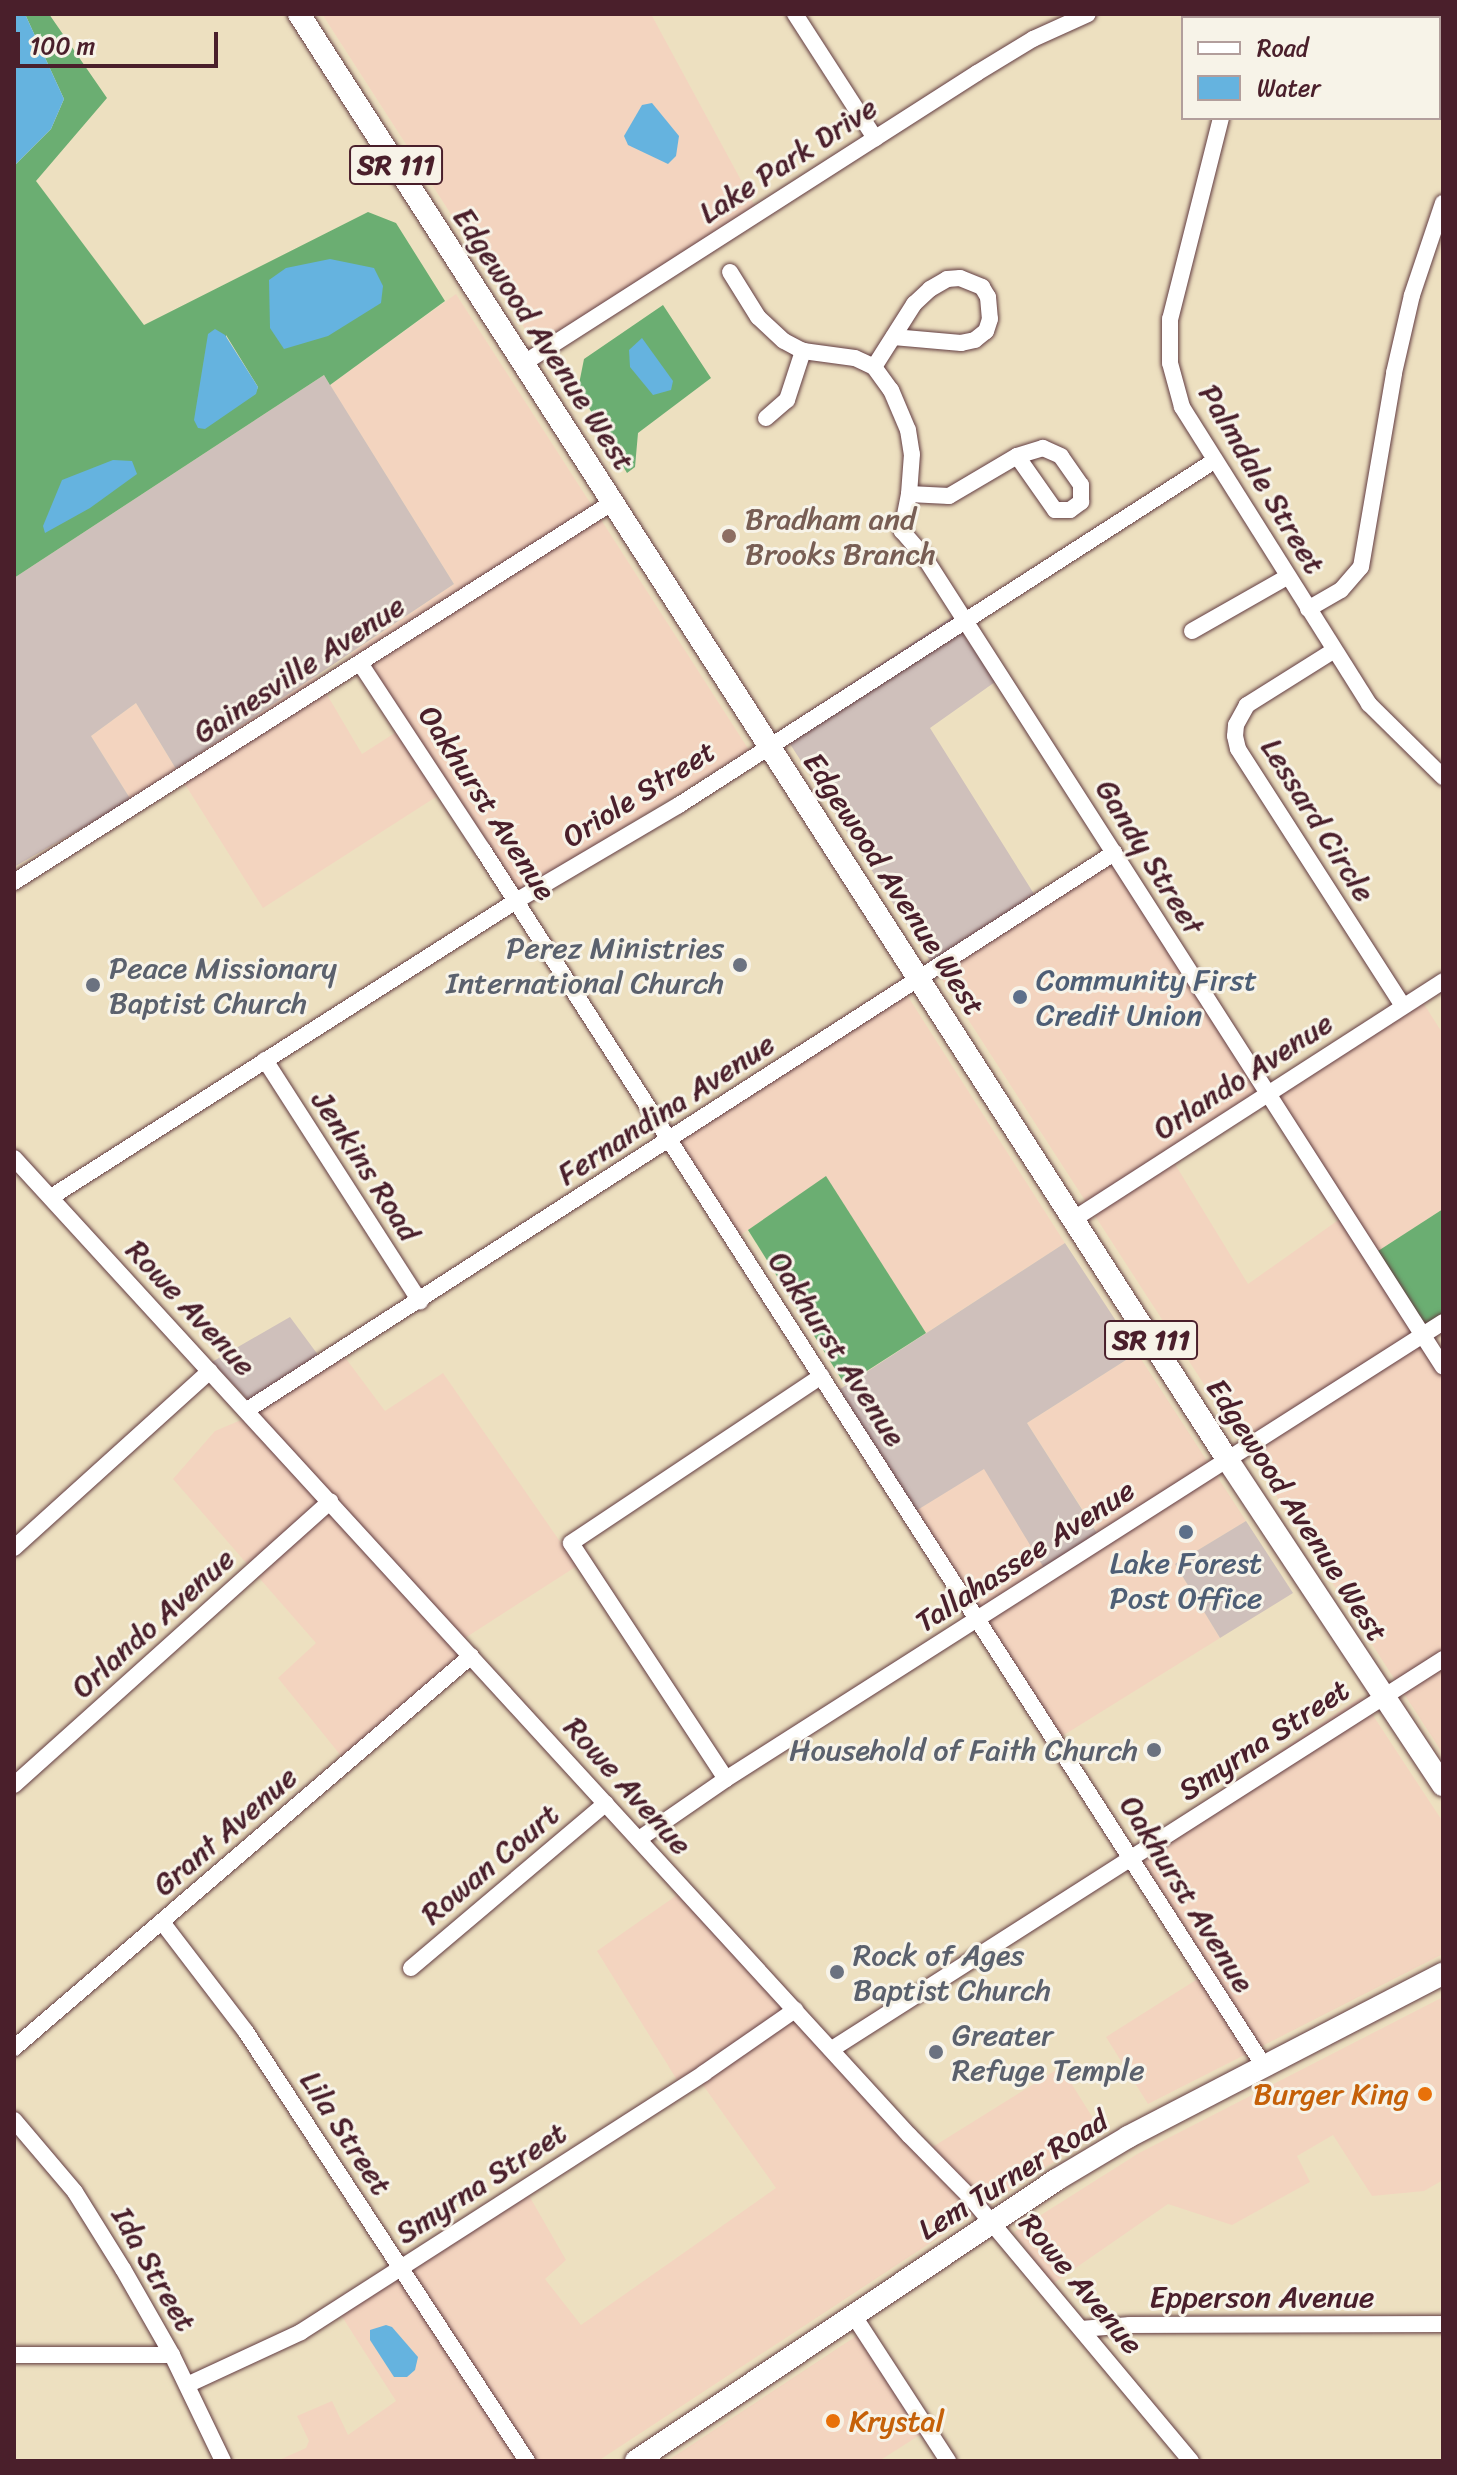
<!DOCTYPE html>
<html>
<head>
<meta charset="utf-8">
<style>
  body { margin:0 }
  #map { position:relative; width:1457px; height:2475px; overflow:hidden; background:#ede0c0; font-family:Sriracha,sans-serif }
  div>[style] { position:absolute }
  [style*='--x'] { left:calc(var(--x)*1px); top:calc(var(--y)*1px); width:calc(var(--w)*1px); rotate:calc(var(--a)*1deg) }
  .built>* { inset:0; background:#f3d4bf }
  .industrial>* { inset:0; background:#cfc0bb }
  .forest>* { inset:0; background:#6bae72 }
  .water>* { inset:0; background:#65b3df }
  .stream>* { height:4px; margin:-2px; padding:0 2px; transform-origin:2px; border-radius:2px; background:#65b3df }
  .roads { filter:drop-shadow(0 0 2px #623c41) drop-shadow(0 0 2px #623c41) }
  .minor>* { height:16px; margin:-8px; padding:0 8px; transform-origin:8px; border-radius:8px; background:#fff }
  .major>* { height:22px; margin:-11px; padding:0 11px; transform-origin:11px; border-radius:11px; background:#fff }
  .dots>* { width:22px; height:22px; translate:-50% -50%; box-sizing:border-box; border:4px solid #f7f3e8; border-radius:50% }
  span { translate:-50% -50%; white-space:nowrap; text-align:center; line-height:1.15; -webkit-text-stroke:6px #f7f3e8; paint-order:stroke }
  .shield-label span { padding:2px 6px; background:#f7f3e8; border:2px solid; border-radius:6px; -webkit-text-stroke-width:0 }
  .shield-label { font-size:28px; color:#4a1f2b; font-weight:700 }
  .street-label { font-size:30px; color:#4a1f2b }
  .education-label { font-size:30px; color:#785e54 }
  .left { translate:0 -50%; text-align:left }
  .worship-label { font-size:30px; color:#5b616d }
  .right { translate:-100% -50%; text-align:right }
  .service-label { font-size:30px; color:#4e5e75 }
  .food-label { font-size:30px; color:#c56008 }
  .frame { position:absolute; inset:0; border:16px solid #4a1f2b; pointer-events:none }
  .legend { position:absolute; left:1181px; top:16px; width:260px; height:104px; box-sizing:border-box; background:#f7f3e8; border:2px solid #b29e9c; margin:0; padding:10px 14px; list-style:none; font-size:24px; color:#4a1f2b }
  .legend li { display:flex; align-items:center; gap:16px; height:40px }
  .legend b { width:40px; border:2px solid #b29e9c }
  .scale { position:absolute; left:16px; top:32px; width:202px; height:36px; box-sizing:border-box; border:4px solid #4a1f2b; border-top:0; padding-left:10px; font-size:24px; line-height:28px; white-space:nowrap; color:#4a1f2b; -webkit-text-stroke:6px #f7f3e8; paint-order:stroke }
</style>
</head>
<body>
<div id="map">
  <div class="built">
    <div style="clip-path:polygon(322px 14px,651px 14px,755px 206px,560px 330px,536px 340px,530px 337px)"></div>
    <div style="clip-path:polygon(456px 294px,749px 750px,507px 899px,439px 795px,263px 908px,176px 770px,131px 800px,91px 736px,136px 703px,176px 769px,316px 676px,362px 754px,398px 731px,350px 654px,454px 584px,330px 385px)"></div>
    <div style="clip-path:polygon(1110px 860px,1259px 1091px,1167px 1151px,1248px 1284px,1351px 1211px,1278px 1094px,1422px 1001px,1443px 1034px,1443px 1209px,1378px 1252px,1443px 1354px,1443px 1754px,938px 973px)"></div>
    <div style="clip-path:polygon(898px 981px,1065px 1243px,926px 1333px,826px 1177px,727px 1244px,660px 1138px)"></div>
    <div style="clip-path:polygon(1137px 1353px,1246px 1521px,1175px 1564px,1220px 1638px,1051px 1743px,906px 1517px,984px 1468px,1044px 1567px,1097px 1532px,1027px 1423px)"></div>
    <div style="clip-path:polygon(344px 1356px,385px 1411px,443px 1373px,577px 1566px,465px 1638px,472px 1648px,342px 1757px,278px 1678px,316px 1643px,173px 1479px,215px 1431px,260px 1412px)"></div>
    <div style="clip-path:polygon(1361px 1697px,1443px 1822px,1443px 1954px,1148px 2104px,1106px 2037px,1199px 1978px,1124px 1856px)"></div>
    <div style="clip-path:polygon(690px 1886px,931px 2148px,1061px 2067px,1101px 2131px,598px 2461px,277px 2461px,306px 2448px,309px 2441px,297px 2416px,332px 2401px,348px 2435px,396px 2401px,341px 2315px,527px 2192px,566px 2260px,545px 2279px,581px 2325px,776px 2188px,693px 2071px,677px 2080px,597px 1951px)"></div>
    <div style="clip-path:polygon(1443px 1997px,1443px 2180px,1424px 2191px,1372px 2196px,1333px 2135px,1297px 2156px,1310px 2182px,1232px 2225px,1168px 2204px,1051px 2285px,1014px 2232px,1139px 2153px)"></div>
    <div style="clip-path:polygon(870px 2327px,934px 2426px,879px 2461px,667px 2461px)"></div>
  </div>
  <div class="industrial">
    <div style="clip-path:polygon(324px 375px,454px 584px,176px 769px,136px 703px,91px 736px,131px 800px,14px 867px,14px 578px)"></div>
    <div style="clip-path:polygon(952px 617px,995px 682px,930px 728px,1041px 905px,938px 973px,781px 730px)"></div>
    <div style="clip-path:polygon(1065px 1243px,1137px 1353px,1027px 1423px,1097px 1533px,1044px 1568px,984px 1469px,906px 1517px,828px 1397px)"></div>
    <div style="clip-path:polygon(290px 1317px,327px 1367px,260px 1412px,212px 1362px)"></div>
    <div style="clip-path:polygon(1246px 1521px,1293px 1593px,1220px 1638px,1175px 1564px)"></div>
  </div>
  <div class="forest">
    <div style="clip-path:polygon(evenodd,25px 14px,49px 14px,107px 98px,36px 181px,144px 325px,368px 212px,396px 223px,445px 301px,330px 385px,324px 375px,14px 578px,14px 166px,51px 129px,64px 99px,25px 14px,226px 335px,258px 387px,255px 394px,230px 410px,226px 335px)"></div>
    <div style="clip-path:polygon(663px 305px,711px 378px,638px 433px,635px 467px,627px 473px,578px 389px,584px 359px)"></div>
    <div style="clip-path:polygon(826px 1176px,926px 1333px,845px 1385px,748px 1230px)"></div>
    <div style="clip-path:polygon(1443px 1209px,1443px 1316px,1426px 1326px,1378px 1251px)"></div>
  </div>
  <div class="water">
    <div style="clip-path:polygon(14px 14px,25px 14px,64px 99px,51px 129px,14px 166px)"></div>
    <div style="clip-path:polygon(652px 103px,679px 136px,676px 156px,668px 164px,628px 145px,624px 136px,642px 105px)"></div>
    <div style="clip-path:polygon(330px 259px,374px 268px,383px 286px,381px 303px,328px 336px,284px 349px,270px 328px,269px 280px,286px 268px)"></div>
    <div style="clip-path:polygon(215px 329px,225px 335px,258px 387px,256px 394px,205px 429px,198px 428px,194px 420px,208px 334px)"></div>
    <div style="clip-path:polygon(642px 338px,673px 381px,671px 390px,653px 395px,630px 367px,629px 350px)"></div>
    <div style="clip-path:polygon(113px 460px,132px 461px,137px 474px,90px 508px,45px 533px,43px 526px,62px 480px)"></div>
    <div style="clip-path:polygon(386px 2325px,392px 2327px,418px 2357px,415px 2370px,407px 2377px,394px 2377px,370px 2340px,370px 2330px)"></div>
  </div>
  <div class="stream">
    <div style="--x:1315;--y:14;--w:6;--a:45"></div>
    <div style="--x:1439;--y:39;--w:4;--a:-14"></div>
  </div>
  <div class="roads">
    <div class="minor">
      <div style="--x:795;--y:14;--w:148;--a:57.2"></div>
      <div style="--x:1244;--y:14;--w:4;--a:76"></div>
      <div style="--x:1221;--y:118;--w:207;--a:104.2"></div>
      <div style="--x:1170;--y:319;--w:44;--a:90"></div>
      <div style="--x:1170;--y:363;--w:46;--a:74.7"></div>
      <div style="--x:1182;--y:407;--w:351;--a:57.8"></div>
      <div style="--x:1369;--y:704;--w:104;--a:44.6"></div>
      <div style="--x:730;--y:272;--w:53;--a:58.1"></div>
      <div style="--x:758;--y:317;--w:35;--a:43"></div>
      <div style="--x:784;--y:341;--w:21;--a:28"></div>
      <div style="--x:803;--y:351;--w:52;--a:7.7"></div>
      <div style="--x:855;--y:358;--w:21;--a:25"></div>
      <div style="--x:874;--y:367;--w:29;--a:54"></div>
      <div style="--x:891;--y:390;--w:43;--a:67"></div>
      <div style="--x:908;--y:430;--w:24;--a:81"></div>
      <div style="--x:912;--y:454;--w:40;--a:94.3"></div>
      <div style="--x:524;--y:363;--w:538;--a:-32.63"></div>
      <div style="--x:977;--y:73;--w:66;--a:-31.3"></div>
      <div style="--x:1033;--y:39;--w:60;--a:-24.4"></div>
      <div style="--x:874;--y:367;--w:75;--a:-57.6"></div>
      <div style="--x:914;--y:304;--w:22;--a:-43"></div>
      <div style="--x:930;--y:289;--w:20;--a:-30"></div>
      <div style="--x:947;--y:279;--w:13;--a:-4"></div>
      <div style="--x:960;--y:278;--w:24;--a:22"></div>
      <div style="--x:982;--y:287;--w:12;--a:59"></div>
      <div style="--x:988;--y:297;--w:22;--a:85"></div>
      <div style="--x:990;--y:319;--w:13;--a:108"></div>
      <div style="--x:986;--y:331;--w:14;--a:141"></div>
      <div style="--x:975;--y:340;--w:14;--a:168"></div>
      <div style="--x:961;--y:343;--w:68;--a:-175"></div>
      <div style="--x:766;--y:418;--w:28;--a:-41"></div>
      <div style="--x:787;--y:400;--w:52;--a:-71.9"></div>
      <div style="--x:1017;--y:456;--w:66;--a:54.9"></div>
      <div style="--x:1055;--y:510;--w:15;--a:0"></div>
      <div style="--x:1070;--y:510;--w:14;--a:-36"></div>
      <div style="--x:1081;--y:502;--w:17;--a:-90"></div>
      <div style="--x:1081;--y:485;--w:35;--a:-125"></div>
      <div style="--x:1061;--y:456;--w:20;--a:-156"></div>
      <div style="--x:1043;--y:448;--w:27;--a:163"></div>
      <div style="--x:1017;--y:456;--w:79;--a:149.5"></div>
      <div style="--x:949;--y:496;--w:40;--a:-177.1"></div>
      <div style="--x:909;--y:494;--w:38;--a:101"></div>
      <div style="--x:902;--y:531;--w:32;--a:49"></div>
      <div style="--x:923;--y:555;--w:964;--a:57.36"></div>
      <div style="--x:1308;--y:609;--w:38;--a:-30"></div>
      <div style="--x:1341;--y:590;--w:30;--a:-49"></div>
      <div style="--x:1361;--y:567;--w:197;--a:-80.3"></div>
      <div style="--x:1394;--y:373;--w:80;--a:-77"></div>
      <div style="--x:1412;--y:295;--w:97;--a:-71.4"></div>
      <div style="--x:1192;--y:631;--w:109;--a:-29.6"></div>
      <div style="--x:1333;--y:651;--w:102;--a:147.9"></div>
      <div style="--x:1247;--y:705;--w:23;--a:119"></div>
      <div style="--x:1236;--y:725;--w:11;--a:95"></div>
      <div style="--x:1235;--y:736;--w:13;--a:77"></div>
      <div style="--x:1238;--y:749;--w:305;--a:57.3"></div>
      <div style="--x:360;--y:663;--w:224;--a:56.7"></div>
      <div style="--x:483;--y:850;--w:1445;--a:57.29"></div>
      <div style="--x:14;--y:882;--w:709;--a:-32.39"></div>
      <div style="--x:265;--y:1060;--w:287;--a:57.3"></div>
      <div style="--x:14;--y:1158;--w:1326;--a:47.51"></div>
      <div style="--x:910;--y:2136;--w:87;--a:45.5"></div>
      <div style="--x:971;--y:2198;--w:343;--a:50.1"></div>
      <div style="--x:51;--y:1197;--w:551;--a:-32.48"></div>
      <div style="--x:516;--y:901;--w:189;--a:-30.5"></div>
      <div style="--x:679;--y:805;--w:636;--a:-32.74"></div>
      <div style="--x:1074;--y:1219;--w:439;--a:-32.8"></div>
      <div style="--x:247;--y:1410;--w:1031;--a:-32.72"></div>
      <div style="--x:14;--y:1548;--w:264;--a:-42.1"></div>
      <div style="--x:726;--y:1779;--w:282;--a:-123.3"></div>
      <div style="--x:571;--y:1543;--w:301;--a:-33.7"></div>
      <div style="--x:14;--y:1785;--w:425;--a:-41.9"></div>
      <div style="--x:639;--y:1839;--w:106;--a:-34.6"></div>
      <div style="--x:726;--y:1779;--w:850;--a:-32.51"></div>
      <div style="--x:162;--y:1922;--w:138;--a:52.6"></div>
      <div style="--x:246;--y:2032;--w:513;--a:56.77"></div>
      <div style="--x:411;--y:1968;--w:255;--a:-40.2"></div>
      <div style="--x:14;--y:2048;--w:602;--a:-40.62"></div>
      <div style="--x:832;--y:2049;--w:725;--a:-32.55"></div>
      <div style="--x:14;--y:2120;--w:94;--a:49.7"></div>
      <div style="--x:75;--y:2192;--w:91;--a:58.1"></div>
      <div style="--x:123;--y:2269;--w:99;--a:60.3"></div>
      <div style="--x:172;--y:2355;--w:118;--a:64.3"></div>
      <div style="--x:854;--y:2316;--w:173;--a:57"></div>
      <div style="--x:1081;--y:2329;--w:49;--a:-4.7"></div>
      <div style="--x:1130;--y:2325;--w:313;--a:-0.2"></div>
      <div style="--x:14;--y:2355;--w:158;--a:0"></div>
      <div style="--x:187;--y:2385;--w:126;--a:-24.9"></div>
      <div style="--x:301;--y:2332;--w:479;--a:-32.7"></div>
      <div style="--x:704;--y:2073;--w:111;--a:-34.7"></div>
    </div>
    <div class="major">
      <div style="--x:299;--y:14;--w:1717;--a:57.29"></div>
      <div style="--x:1227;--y:1459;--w:391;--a:56.5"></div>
      <div style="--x:636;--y:2461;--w:505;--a:-33.78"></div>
      <div style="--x:1056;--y:2180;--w:84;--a:-30.8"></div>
      <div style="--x:1128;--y:2137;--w:355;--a:-27.4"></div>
    </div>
  </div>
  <div class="dots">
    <div style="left:729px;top:536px;background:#8d6e63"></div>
    <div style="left:740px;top:965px;background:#6b7280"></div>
    <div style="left:93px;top:985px;background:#6b7280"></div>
    <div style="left:1020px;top:997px;background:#5c6f8a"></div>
    <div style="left:1186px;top:1532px;background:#5c6f8a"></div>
    <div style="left:1154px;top:1750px;background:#6b7280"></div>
    <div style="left:837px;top:1972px;background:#6b7280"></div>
    <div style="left:936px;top:2052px;background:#6b7280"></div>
    <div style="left:1425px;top:2094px;background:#e8710a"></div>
    <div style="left:833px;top:2421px;background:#e8710a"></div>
  </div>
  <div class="shield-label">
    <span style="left:396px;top:165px">SR 111</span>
    <span style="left:1151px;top:1340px">SR 111</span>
  </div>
  <div class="street-label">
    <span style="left:788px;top:160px;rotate:-33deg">Lake Park Drive</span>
    <span style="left:544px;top:339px;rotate:57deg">Edgewood Avenue West</span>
    <span style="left:1262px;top:479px;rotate:59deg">Palmdale Street</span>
    <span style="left:299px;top:669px;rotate:-33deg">Gainesville Avenue</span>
    <span style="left:639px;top:794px;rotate:-32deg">Oriole Street</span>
    <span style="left:487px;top:803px;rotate:57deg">Oakhurst Avenue</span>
    <span style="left:1318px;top:820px;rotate:58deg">Lessard Circle</span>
    <span style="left:1150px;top:857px;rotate:58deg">Gandy Street</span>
    <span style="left:894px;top:884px;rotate:57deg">Edgewood Avenue West</span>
    <span style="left:1243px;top:1076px;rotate:-33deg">Orlando Avenue</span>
    <span style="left:666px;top:1109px;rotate:-33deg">Fernandina Avenue</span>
    <span style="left:366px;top:1166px;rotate:57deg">Jenkins Road</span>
    <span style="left:191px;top:1308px;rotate:47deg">Rowe Avenue</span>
    <span style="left:837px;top:1349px;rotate:57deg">Oakhurst Avenue</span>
    <span style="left:1297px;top:1510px;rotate:57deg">Edgewood Avenue West</span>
    <span style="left:1025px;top:1556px;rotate:-33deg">Tallahassee Avenue</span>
    <span style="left:153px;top:1623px;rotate:-42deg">Orlando Avenue</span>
    <span style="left:1264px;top:1740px;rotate:-33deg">Smyrna Street</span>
    <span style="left:628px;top:1786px;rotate:48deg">Rowe Avenue</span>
    <span style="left:225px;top:1831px;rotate:-41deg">Grant Avenue</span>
    <span style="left:490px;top:1864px;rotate:-40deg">Rowan Court</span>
    <span style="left:1187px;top:1894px;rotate:58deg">Oakhurst Avenue</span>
    <span style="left:346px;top:2133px;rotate:57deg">Lila Street</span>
    <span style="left:1013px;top:2175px;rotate:-32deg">Lem Turner Road</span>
    <span style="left:481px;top:2183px;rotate:-33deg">Smyrna Street</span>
    <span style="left:154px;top:2269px;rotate:60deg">Ida Street</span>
    <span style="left:1081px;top:2284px;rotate:50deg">Rowe Avenue</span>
    <span style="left:1262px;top:2297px">Epperson Avenue</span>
  </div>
  <div class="education-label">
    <span class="left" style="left:745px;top:536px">Bradham and<br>Brooks Branch</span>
  </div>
  <div class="worship-label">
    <span class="right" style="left:724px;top:965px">Perez Ministries<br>International Church</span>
    <span class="left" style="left:109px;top:985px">Peace Missionary<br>Baptist Church</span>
    <span class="right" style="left:1138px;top:1750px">Household of Faith Church</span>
    <span class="left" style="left:853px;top:1972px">Rock of Ages<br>Baptist Church</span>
    <span class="left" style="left:952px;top:2052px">Greater<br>Refuge Temple</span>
  </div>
  <div class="service-label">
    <span class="left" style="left:1036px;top:997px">Community First<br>Credit Union</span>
    <span style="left:1186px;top:1580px">Lake Forest<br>Post Office</span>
  </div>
  <div class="food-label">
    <span class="right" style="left:1409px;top:2094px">Burger King</span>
    <span class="left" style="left:849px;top:2421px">Krystal</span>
  </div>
  <div class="frame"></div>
  <ul class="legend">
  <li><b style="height:10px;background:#fff"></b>Road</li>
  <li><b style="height:22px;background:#65b3df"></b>Water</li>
  </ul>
  <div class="scale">100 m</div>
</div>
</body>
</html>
